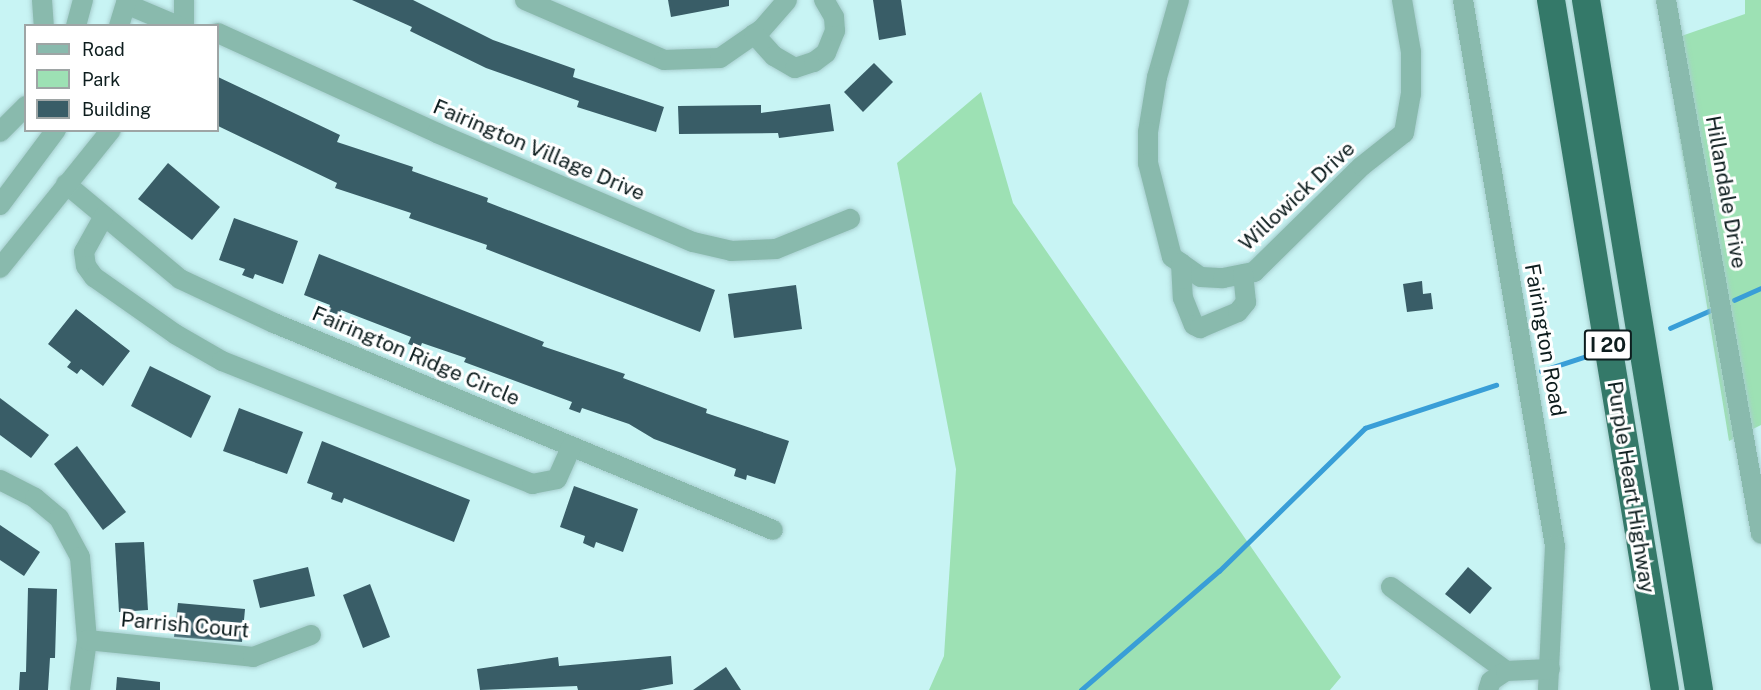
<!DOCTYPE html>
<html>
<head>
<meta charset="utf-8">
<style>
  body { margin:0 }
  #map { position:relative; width:1761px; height:690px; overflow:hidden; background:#c8f4f4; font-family:"Public Sans",sans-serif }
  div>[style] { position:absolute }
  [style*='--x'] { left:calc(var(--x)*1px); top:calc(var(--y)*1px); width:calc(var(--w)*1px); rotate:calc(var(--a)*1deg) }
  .green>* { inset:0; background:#9de1b4 }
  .stream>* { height:4.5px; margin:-2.25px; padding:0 2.25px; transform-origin:2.25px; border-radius:2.25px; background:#399ed7 }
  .building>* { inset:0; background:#395d67 }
  .roads { filter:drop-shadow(0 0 2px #a6cdcd) drop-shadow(0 0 2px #a6cdcd) }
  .minor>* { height:20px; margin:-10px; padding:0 10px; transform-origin:10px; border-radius:10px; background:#89baad }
  .highway>* { height:28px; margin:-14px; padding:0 14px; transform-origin:14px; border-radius:14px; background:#347969 }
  span { translate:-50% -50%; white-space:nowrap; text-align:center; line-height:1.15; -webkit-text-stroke:6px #fff; paint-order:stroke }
  .shield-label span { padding:2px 4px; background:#fff; border:2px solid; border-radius:4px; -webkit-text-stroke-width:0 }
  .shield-label { font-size:20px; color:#0d1d1e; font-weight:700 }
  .street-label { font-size:21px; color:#0d1d1e }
  .legend { position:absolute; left:24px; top:24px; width:195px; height:108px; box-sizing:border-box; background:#fff; border:2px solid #9ea5a5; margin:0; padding:8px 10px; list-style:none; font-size:18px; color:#0d1d1e }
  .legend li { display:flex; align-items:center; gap:12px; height:30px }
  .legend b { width:30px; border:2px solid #9ea5a5 }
</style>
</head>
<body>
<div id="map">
  <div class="green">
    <div style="clip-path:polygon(1745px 0,1761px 0,1761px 425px,1729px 441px,1664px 42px,1745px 14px)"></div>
    <div style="clip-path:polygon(981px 92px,1013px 203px,1341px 677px,1330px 690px,929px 690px,944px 656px,956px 469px,897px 163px)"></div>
  </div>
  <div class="stream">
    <div style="--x:1734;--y:300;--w:30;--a:-24"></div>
    <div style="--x:1670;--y:328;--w:43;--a:-23.6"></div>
    <div style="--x:1541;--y:371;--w:48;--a:-18.1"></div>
    <div style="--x:1081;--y:690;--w:182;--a:-40.8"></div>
    <div style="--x:1219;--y:571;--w:204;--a:-44.4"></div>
    <div style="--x:1365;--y:428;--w:138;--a:-18.2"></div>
  </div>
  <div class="building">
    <div style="clip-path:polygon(352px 0,413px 0,493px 40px,575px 69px,573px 77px,664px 107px,656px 132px,577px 107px,579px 101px,486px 68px,410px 31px,412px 27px)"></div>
    <div style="clip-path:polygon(668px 0,729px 0,729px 6px,671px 17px)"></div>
    <div style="clip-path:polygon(873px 0,901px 0,906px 35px,879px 40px)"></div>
    <div style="clip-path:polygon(874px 63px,893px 82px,863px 112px,844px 92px)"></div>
    <div style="clip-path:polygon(218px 77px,340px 135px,337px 142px,413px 167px,412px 171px,488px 198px,487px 202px,715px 290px,700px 332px,486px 249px,487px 245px,409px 218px,411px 213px,335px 188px,337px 183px,218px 126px)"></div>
    <div style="clip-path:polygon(830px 104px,834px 131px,779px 138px,778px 133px,679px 134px,678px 106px,761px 105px,761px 113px)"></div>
    <div style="clip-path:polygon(168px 163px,220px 207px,192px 240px,138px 199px)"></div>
    <div style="clip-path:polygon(234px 218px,298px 241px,283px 284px,255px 274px,253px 279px,242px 275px,245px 269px,219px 260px)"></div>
    <div style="clip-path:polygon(319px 254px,544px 342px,542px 346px,625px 374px,623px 378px,707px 409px,706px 413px,789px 441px,775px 484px,747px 475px,746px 480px,734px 476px,736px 469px,654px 439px,629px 424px,582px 408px,580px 413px,569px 409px,572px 402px,464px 362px,466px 358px,422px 343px,420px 348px,408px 344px,411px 337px,341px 310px,339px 315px,328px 311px,330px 305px,304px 295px)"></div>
    <div style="clip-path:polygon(1422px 281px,1423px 294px,1431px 293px,1433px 309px,1407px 312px,1403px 284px)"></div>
    <div style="clip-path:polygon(796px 285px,802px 329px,734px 338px,728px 294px)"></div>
    <div style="clip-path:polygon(76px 309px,130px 351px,103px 386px,81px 369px,77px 374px,67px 367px,71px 362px,48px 344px)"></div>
    <div style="clip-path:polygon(150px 366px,211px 396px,191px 438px,131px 406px)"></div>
    <div style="clip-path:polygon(0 398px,49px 435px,31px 458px,0 435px)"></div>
    <div style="clip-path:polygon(239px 408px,303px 432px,287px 474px,223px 451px)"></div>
    <div style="clip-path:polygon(322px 441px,470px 500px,454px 542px,344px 498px,342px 503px,331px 499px,333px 493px,307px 483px)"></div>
    <div style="clip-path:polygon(77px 446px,126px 512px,103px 530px,54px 464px)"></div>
    <div style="clip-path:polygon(574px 486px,638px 509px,623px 552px,596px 542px,594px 548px,583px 543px,585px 536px,560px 527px)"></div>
    <div style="clip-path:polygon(0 525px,40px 552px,24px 576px,0 560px)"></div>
    <div style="clip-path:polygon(144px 542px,148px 610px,119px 612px,115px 543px)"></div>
    <div style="clip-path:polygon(308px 567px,315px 596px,260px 608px,253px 580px)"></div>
    <div style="clip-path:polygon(1468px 567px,1492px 588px,1470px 614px,1445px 594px)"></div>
    <div style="clip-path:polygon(370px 584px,390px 637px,363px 648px,343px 595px)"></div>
    <div style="clip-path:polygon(28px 588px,57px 589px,55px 658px,50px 658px,48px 690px,19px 690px,20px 672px,26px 672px)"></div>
    <div style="clip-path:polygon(178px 603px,245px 609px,242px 642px,174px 637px)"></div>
    <div style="clip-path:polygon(671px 656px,673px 684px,640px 690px,578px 690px,577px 686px,480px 690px,477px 669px,558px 657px,559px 666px)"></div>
    <div style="clip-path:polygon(726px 667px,741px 690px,693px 690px)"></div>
    <div style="clip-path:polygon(117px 677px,160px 682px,160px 690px,116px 690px)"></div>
  </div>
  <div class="roads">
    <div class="minor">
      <div style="--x:42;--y:0;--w:26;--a:86"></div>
      <div style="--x:184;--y:0;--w:26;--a:90"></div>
      <div style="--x:525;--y:0;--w:151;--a:23.3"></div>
      <div style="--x:664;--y:60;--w:56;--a:-2"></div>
      <div style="--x:720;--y:58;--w:51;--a:-34.6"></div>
      <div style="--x:762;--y:29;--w:38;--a:-49"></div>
      <div style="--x:1179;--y:0;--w:80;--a:105.9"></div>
      <div style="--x:1157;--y:77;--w:56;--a:99.3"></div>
      <div style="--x:1148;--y:132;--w:31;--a:90"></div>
      <div style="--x:1148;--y:163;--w:97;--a:75.7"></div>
      <div style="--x:1172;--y:257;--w:35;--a:35"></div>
      <div style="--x:1201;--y:277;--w:22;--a:3"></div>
      <div style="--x:1223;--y:278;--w:32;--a:-11"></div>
      <div style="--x:1254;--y:272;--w:151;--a:-44.5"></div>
      <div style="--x:1362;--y:166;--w:53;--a:-38.2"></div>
      <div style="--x:1404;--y:133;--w:40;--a:-80"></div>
      <div style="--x:1411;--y:94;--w:42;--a:-90"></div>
      <div style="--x:1411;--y:52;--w:53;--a:-99.8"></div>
      <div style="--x:1463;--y:0;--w:554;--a:80.44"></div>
      <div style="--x:1555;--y:546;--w:144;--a:92.8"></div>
      <div style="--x:1666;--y:0;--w:542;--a:79.91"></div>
      <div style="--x:126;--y:4;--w:56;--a:22.9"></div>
      <div style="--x:76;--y:26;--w:27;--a:-75"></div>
      <div style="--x:119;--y:26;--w:27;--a:-73"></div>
      <div style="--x:218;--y:33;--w:241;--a:24.5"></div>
      <div style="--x:437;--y:133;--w:278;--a:23.1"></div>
      <div style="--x:693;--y:242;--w:39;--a:13"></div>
      <div style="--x:731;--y:251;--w:45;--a:-2.5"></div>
      <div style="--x:776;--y:249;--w:80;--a:-22.1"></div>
      <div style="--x:754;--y:34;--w:30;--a:48"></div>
      <div style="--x:774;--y:56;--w:24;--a:30"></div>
      <div style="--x:795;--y:68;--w:20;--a:-18"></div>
      <div style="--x:814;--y:62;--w:15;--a:-37"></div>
      <div style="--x:826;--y:53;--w:24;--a:-68"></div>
      <div style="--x:835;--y:31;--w:14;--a:-94"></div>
      <div style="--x:834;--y:17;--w:20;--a:-120"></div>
      <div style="--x:0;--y:132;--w:37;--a:-45"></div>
      <div style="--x:66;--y:184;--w:148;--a:39.8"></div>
      <div style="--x:180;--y:279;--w:104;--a:25.1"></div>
      <div style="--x:274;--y:323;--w:540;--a:22.53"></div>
      <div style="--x:0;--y:205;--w:94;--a:-53.3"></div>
      <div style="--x:104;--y:216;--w:41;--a:119.1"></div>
      <div style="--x:84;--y:252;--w:14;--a:82"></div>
      <div style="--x:86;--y:266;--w:14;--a:54"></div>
      <div style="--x:94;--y:277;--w:99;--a:35.1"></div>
      <div style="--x:175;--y:334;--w:54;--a:29.9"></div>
      <div style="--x:222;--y:361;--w:334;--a:21.6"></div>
      <div style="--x:532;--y:484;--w:25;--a:-11"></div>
      <div style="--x:557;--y:479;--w:35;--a:-66"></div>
      <div style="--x:1181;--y:263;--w:35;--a:87"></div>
      <div style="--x:1183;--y:298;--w:29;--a:68"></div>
      <div style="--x:1194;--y:325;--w:7;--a:27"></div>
      <div style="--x:1200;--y:328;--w:41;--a:-22.8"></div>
      <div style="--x:1238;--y:312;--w:13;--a:-51"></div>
      <div style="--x:1246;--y:302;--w:28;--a:-96"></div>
      <div style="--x:0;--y:268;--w:177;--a:-51.2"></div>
      <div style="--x:0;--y:480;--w:39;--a:27"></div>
      <div style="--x:35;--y:498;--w:31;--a:40"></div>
      <div style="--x:59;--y:518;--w:44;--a:61.7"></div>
      <div style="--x:80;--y:557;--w:83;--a:85.2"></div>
      <div style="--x:87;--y:640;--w:50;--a:98"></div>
      <div style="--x:1391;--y:587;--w:142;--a:36.1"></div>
      <div style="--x:87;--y:640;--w:167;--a:5.8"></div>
      <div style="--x:253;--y:657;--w:62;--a:-20.8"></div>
      <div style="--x:1488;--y:690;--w:9;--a:-72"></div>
      <div style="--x:1491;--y:681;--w:18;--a:-34"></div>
      <div style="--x:1506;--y:671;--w:44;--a:-2.6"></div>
    </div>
    <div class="highway">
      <div style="--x:1551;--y:0;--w:699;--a:80.62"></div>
      <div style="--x:1586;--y:0;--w:699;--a:80.7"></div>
    </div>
  </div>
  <div class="shield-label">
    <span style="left:1608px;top:345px">I 20</span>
  </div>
  <div class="street-label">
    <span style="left:539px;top:150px;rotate:23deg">Fairington Village Drive</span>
    <span style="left:1726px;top:192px;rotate:80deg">Hillandale Drive</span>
    <span style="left:1297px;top:196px;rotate:-43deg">Willowick Drive</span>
    <span style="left:1545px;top:340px;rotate:80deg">Fairington Road</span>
    <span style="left:416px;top:356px;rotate:23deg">Fairington Ridge Circle</span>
    <span style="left:1631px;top:487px;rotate:81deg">Purple Heart Highway</span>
    <span style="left:185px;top:625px;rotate:5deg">Parrish Court</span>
  </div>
  <ul class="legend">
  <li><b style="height:8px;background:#89baad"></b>Road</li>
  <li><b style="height:16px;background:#9de1b4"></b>Park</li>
  <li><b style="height:16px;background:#395d67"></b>Building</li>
  </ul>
</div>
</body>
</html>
